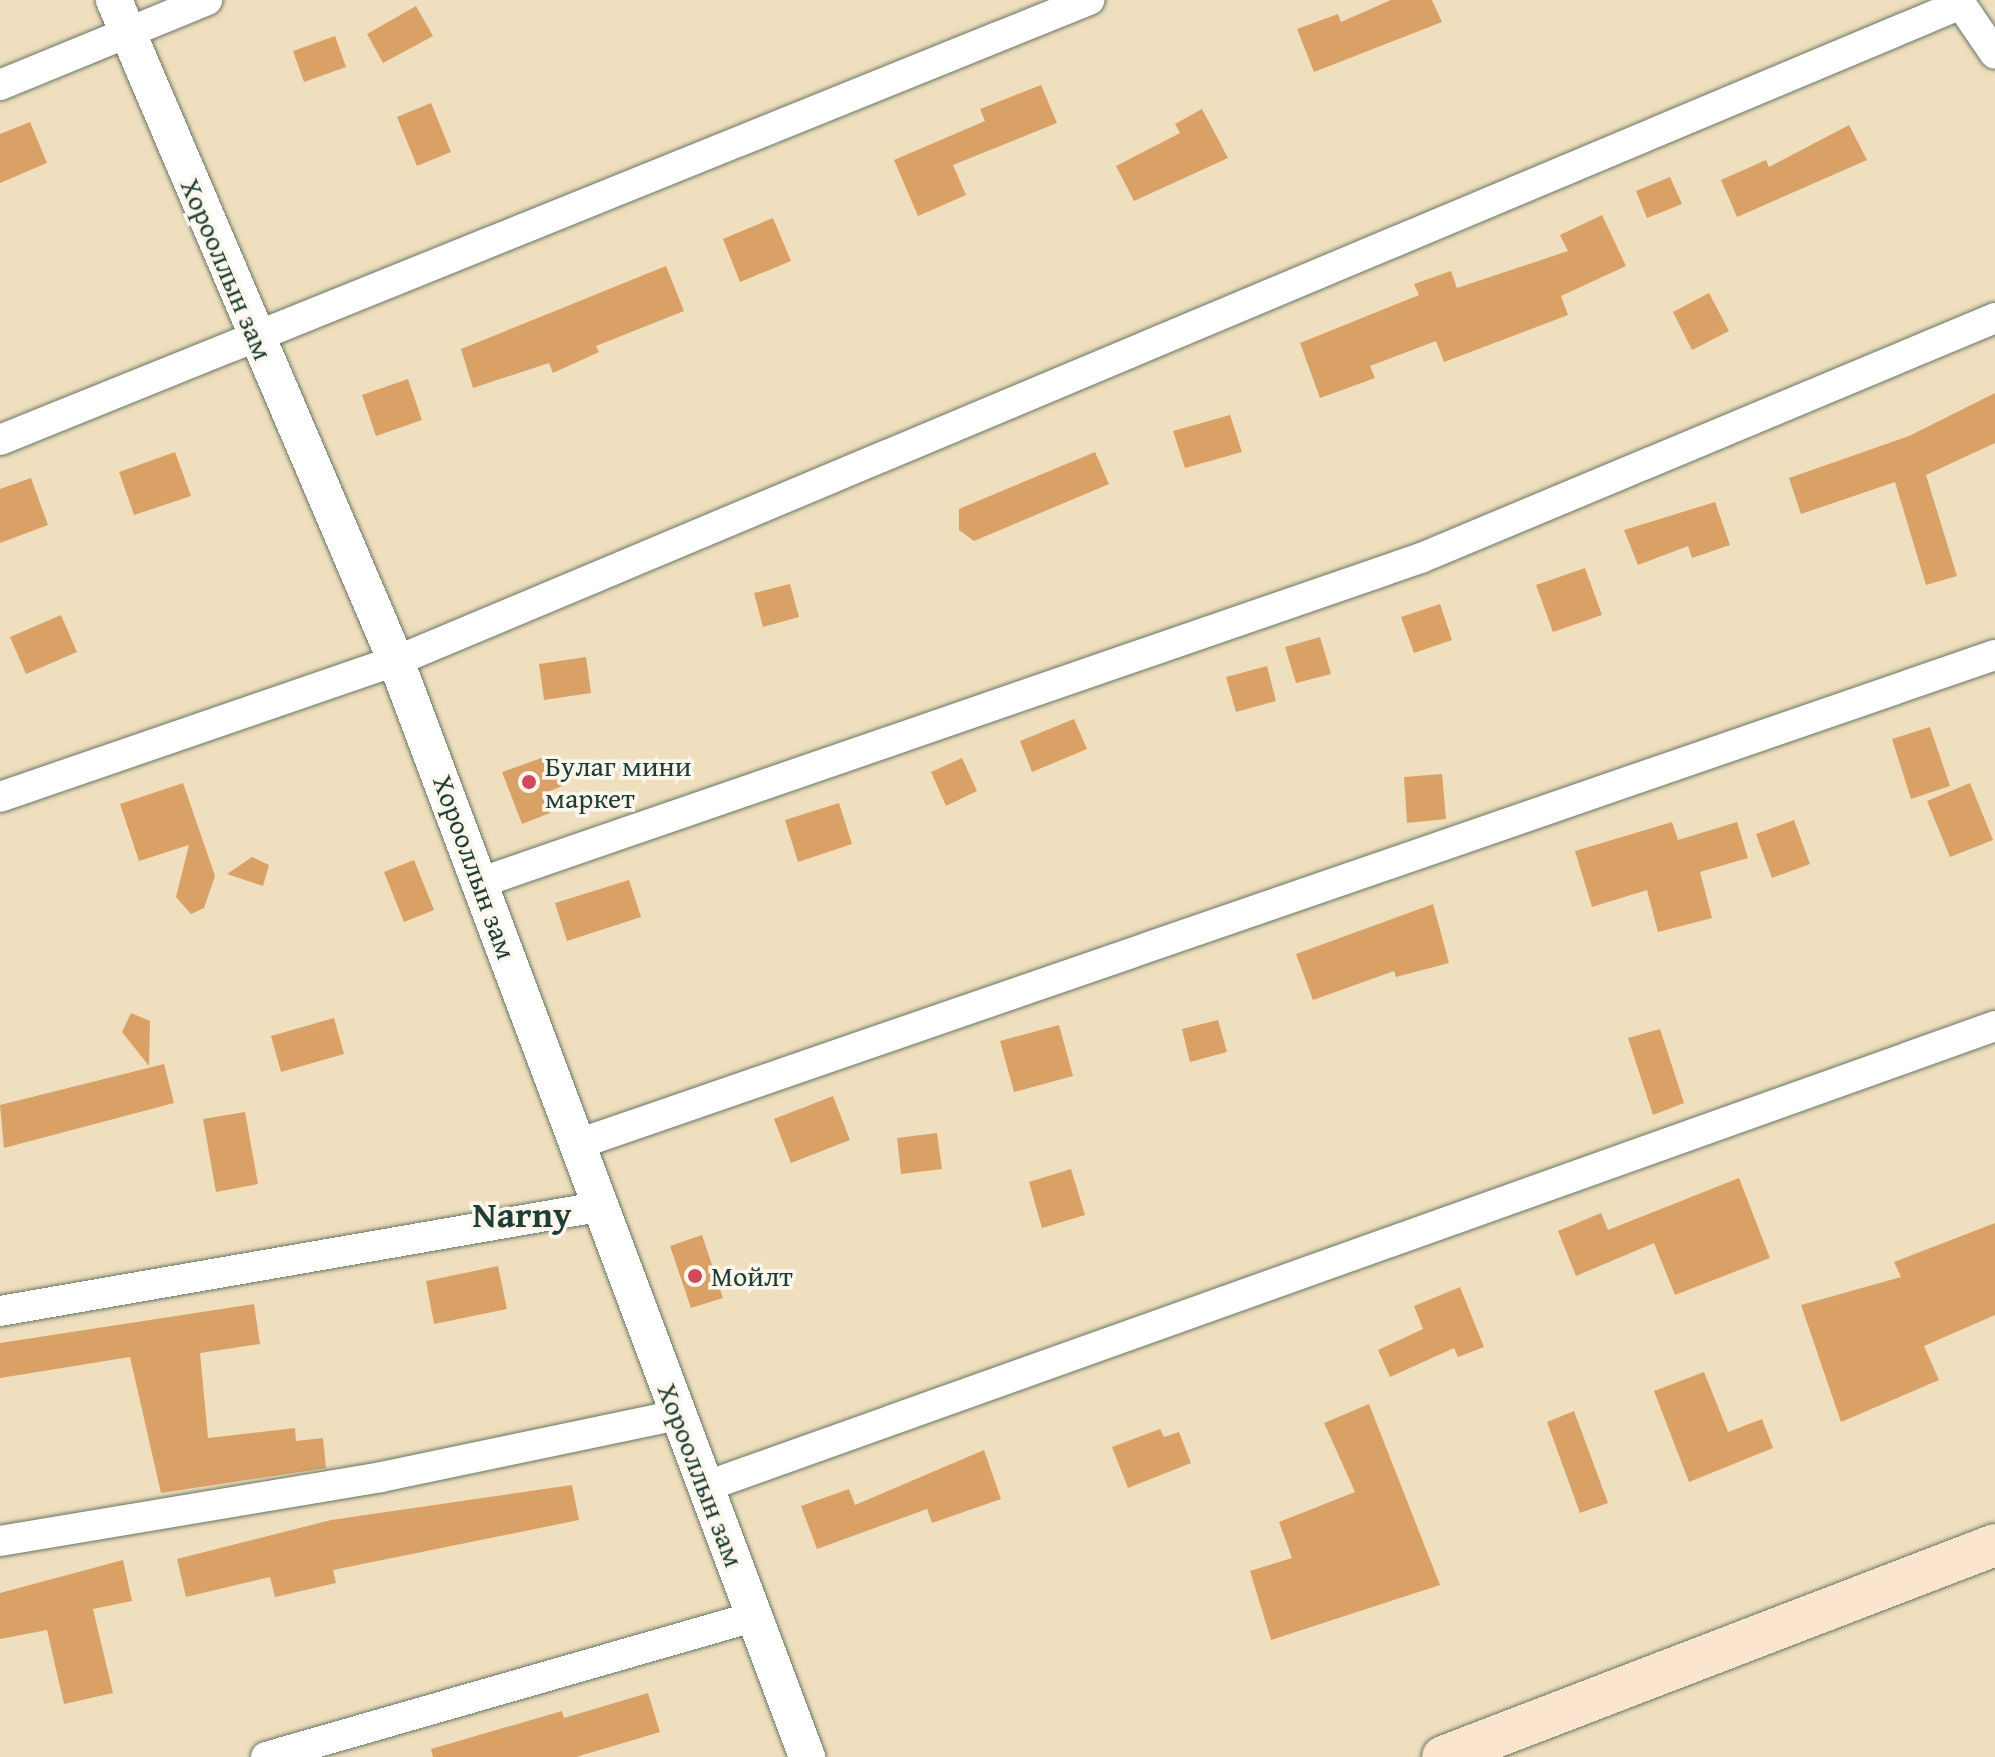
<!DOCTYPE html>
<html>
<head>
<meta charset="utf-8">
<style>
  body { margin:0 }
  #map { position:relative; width:1995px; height:1757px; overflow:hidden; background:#f0dfbe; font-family:"Gentium Book Plus",serif }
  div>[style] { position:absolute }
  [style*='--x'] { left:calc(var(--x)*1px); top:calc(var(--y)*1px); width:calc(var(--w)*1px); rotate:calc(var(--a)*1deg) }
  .building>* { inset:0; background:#daa167 }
  .roads { filter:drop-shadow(0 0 2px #687664) drop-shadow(0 0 2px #687664) }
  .minor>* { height:30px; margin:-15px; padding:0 15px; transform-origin:15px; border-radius:15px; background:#fff }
  .tertiary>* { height:36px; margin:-18px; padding:0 18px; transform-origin:18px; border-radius:18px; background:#fff }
  .secondary>* { height:42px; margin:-21px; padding:0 21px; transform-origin:21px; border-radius:21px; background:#fbe5cf }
  .dots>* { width:22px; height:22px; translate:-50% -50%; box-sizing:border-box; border:4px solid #fbf7ec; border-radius:50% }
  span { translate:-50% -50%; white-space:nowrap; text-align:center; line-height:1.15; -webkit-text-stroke:7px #fbf7ec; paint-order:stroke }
  .street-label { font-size:28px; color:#1f3d34 }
  .poi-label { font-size:28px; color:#1f3d34 }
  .left { translate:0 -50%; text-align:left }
  .district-label { font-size:36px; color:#1f3d34; font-weight:700 }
</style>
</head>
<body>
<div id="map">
  <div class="building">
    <div style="clip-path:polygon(1391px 0,1432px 0,1442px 22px,1314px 72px,1297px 29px,1338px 14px,1341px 22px)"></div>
    <div style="clip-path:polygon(416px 6px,433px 36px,383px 63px,367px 34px)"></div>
    <div style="clip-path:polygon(335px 36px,346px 67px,304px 82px,293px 51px)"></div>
    <div style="clip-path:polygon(1041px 85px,1057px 123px,953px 165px,966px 195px,918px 216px,894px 160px,985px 121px,980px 109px)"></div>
    <div style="clip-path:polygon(431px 103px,451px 152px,417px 166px,397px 117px)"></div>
    <div style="clip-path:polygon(1202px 109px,1228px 158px,1134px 201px,1116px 166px,1180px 133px,1175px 124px)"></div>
    <div style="clip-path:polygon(30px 122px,47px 163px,0 183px,0 134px)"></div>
    <div style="clip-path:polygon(1849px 125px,1867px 160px,1737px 217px,1721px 180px,1766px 160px,1769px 167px)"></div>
    <div style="clip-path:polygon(1670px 177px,1682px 204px,1647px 218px,1636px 191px)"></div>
    <div style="clip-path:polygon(1602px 215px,1626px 266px,1561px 296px,1568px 315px,1444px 362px,1436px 341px,1370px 366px,1375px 378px,1320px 398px,1300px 343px,1419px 295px,1414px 284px,1451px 271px,1457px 288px,1568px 251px,1560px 235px)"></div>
    <div style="clip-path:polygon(773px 218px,791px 261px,740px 282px,723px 239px)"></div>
    <div style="clip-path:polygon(666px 266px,684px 311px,596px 346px,599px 352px,553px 373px,549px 363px,473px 388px,461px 349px)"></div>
    <div style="clip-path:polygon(1709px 293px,1729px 331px,1692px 350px,1673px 312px)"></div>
    <div style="clip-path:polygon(408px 379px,422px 420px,376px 436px,362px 395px)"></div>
    <div style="clip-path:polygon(1995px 393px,1995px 443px,1926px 475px,1957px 576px,1926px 585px,1895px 482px,1801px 514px,1789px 478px,1909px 436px)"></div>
    <div style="clip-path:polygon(1230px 415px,1242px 452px,1185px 468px,1173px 431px)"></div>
    <div style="clip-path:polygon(175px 452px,191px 496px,134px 515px,119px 472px)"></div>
    <div style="clip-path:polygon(1095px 452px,1109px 484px,974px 541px,959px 530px,959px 509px)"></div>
    <div style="clip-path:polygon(31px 478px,48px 525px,0 543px,0 489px)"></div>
    <div style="clip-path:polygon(1715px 502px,1730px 545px,1692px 558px,1688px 546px,1638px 565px,1624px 530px)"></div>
    <div style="clip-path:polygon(1585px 568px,1602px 615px,1553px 632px,1536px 585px)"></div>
    <div style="clip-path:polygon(790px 584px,799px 617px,763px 627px,754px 593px)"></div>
    <div style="clip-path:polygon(1440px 604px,1452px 640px,1414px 653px,1401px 617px)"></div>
    <div style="clip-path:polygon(61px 615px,77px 652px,26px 674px,10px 637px)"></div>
    <div style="clip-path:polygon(1320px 637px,1331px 674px,1296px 683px,1285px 647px)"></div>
    <div style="clip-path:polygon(586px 657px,591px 693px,544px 700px,539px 664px)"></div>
    <div style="clip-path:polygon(1267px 666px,1276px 701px,1236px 712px,1226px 677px)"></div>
    <div style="clip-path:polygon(1074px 719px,1087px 749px,1032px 772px,1020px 741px)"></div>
    <div style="clip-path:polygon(1930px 727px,1950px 786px,1911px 799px,1892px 739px)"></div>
    <div style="clip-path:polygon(550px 755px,562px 786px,543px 794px,550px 813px,522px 824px,502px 772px)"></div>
    <div style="clip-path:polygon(962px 758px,977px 791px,946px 806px,931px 772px)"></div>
    <div style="clip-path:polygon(1442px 774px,1446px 819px,1407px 823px,1404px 777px)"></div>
    <div style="clip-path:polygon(183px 783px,215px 876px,204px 908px,191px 914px,176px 897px,189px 845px,139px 861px,120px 804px)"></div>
    <div style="clip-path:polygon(1970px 783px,1993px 840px,1950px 857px,1927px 801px)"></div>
    <div style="clip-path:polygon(839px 803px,852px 844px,798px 862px,785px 820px)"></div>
    <div style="clip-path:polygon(1794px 820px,1810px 864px,1772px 878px,1756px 834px)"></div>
    <div style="clip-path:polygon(1672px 822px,1678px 840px,1737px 822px,1748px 858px,1700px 872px,1712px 918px,1658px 932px,1647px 890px,1592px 907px,1575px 851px)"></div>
    <div style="clip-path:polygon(252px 857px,269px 865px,263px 886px,227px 874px)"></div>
    <div style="clip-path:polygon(414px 860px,434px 910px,404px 922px,384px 872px)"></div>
    <div style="clip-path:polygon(629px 880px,641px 917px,567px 941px,555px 903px)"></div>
    <div style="clip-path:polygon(1433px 904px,1449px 963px,1396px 977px,1394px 971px,1313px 1000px,1296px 954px)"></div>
    <div style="clip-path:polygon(131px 1013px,150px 1021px,149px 1066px,122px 1032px)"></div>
    <div style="clip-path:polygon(334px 1018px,344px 1054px,281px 1072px,271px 1036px)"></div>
    <div style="clip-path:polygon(1218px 1020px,1227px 1052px,1190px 1062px,1182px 1029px)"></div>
    <div style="clip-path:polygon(1059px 1025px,1073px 1076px,1014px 1092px,1000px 1041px)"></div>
    <div style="clip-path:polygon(1660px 1029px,1684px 1103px,1653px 1115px,1628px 1038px)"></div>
    <div style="clip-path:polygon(164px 1064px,174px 1103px,4px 1148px,0 1105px)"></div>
    <div style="clip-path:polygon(833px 1096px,850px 1140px,791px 1163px,774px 1119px)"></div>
    <div style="clip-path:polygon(245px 1112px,258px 1184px,216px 1192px,203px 1119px)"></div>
    <div style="clip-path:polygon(937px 1133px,942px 1169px,901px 1174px,897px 1138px)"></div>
    <div style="clip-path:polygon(1071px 1169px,1085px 1215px,1042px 1228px,1029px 1182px)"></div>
    <div style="clip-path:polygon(1739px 1178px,1770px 1258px,1675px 1295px,1654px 1243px,1576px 1276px,1558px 1231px,1601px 1213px,1608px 1230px)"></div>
    <div style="clip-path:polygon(1995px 1223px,1995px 1315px,1924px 1346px,1939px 1380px,1841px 1422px,1801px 1305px,1901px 1277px,1894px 1262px)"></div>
    <div style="clip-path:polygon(702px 1235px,723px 1298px,691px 1308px,670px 1246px)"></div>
    <div style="clip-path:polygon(498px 1266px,507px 1309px,434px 1324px,426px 1281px)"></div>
    <div style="clip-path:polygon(1460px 1287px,1484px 1347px,1458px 1357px,1454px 1348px,1390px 1377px,1378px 1350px,1423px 1329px,1414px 1306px)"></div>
    <div style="clip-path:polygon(254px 1304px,260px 1344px,200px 1353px,208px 1438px,295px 1428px,296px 1441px,323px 1438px,326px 1468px,161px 1493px,130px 1357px,0 1378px,0 1343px)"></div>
    <div style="clip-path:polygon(1704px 1372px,1728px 1432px,1762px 1419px,1773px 1448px,1689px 1482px,1654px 1391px)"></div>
    <div style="clip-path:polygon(1369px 1404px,1440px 1585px,1271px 1640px,1250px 1571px,1292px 1558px,1279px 1522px,1355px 1492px,1324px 1423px)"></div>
    <div style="clip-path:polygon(1574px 1411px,1608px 1503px,1580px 1513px,1547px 1422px)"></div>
    <div style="clip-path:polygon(1160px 1429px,1164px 1437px,1179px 1432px,1191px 1463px,1128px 1488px,1112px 1447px)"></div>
    <div style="clip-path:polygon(984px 1450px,1001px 1499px,932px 1523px,927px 1509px,817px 1549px,801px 1506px,849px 1489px,855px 1505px)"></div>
    <div style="clip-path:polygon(572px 1485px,579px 1520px,333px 1570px,336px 1583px,275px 1597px,270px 1577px,186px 1597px,177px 1559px,331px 1520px)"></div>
    <div style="clip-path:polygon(123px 1560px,132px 1601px,93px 1609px,113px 1693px,64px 1704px,47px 1630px,0 1639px,0 1593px)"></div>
    <div style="clip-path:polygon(648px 1693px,660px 1732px,576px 1757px,433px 1757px,431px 1749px,562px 1711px,564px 1718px)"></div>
  </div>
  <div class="roads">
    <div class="minor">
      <div style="--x:1958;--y:0;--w:65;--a:55.6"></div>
      <div style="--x:0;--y:85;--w:224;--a:-22.3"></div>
      <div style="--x:0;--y:440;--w:1175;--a:-22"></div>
      <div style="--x:0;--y:797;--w:419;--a:-19"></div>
      <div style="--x:396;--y:661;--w:1695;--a:-22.77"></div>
      <div style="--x:482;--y:882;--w:993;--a:-19.04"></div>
      <div style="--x:1421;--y:558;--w:622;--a:-22.69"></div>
      <div style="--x:575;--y:1145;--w:1502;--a:-19.04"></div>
      <div style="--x:0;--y:1311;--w:607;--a:-9.87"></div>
      <div style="--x:707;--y:1486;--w:1368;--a:-19.65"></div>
      <div style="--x:0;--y:1541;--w:386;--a:-9.5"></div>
      <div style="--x:381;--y:1477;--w:304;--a:-11.8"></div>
      <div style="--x:266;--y:1757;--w:507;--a:-16.04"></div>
    </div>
    <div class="tertiary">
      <div style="--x:114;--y:0;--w:719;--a:66.9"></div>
      <div style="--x:396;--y:661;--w:1171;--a:69.44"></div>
    </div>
    <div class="secondary">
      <div style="--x:1443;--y:1757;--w:591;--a:-21.01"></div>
    </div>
  </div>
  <div class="dots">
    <div style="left:529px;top:782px;background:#d1495b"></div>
    <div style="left:695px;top:1276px;background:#d1495b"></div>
  </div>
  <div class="street-label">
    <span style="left:227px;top:269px;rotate:67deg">Хорооллын зам</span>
    <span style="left:475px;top:867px;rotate:70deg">Хорооллын зам</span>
    <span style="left:701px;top:1475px;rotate:69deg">Хорооллын зам</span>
  </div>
  <div class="poi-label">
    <span class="left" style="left:545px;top:782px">Булаг мини<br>маркет</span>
    <span class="left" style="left:711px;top:1276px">Мойлт</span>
  </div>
  <div class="district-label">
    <span style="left:522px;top:1214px">Narny</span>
  </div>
</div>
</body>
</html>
